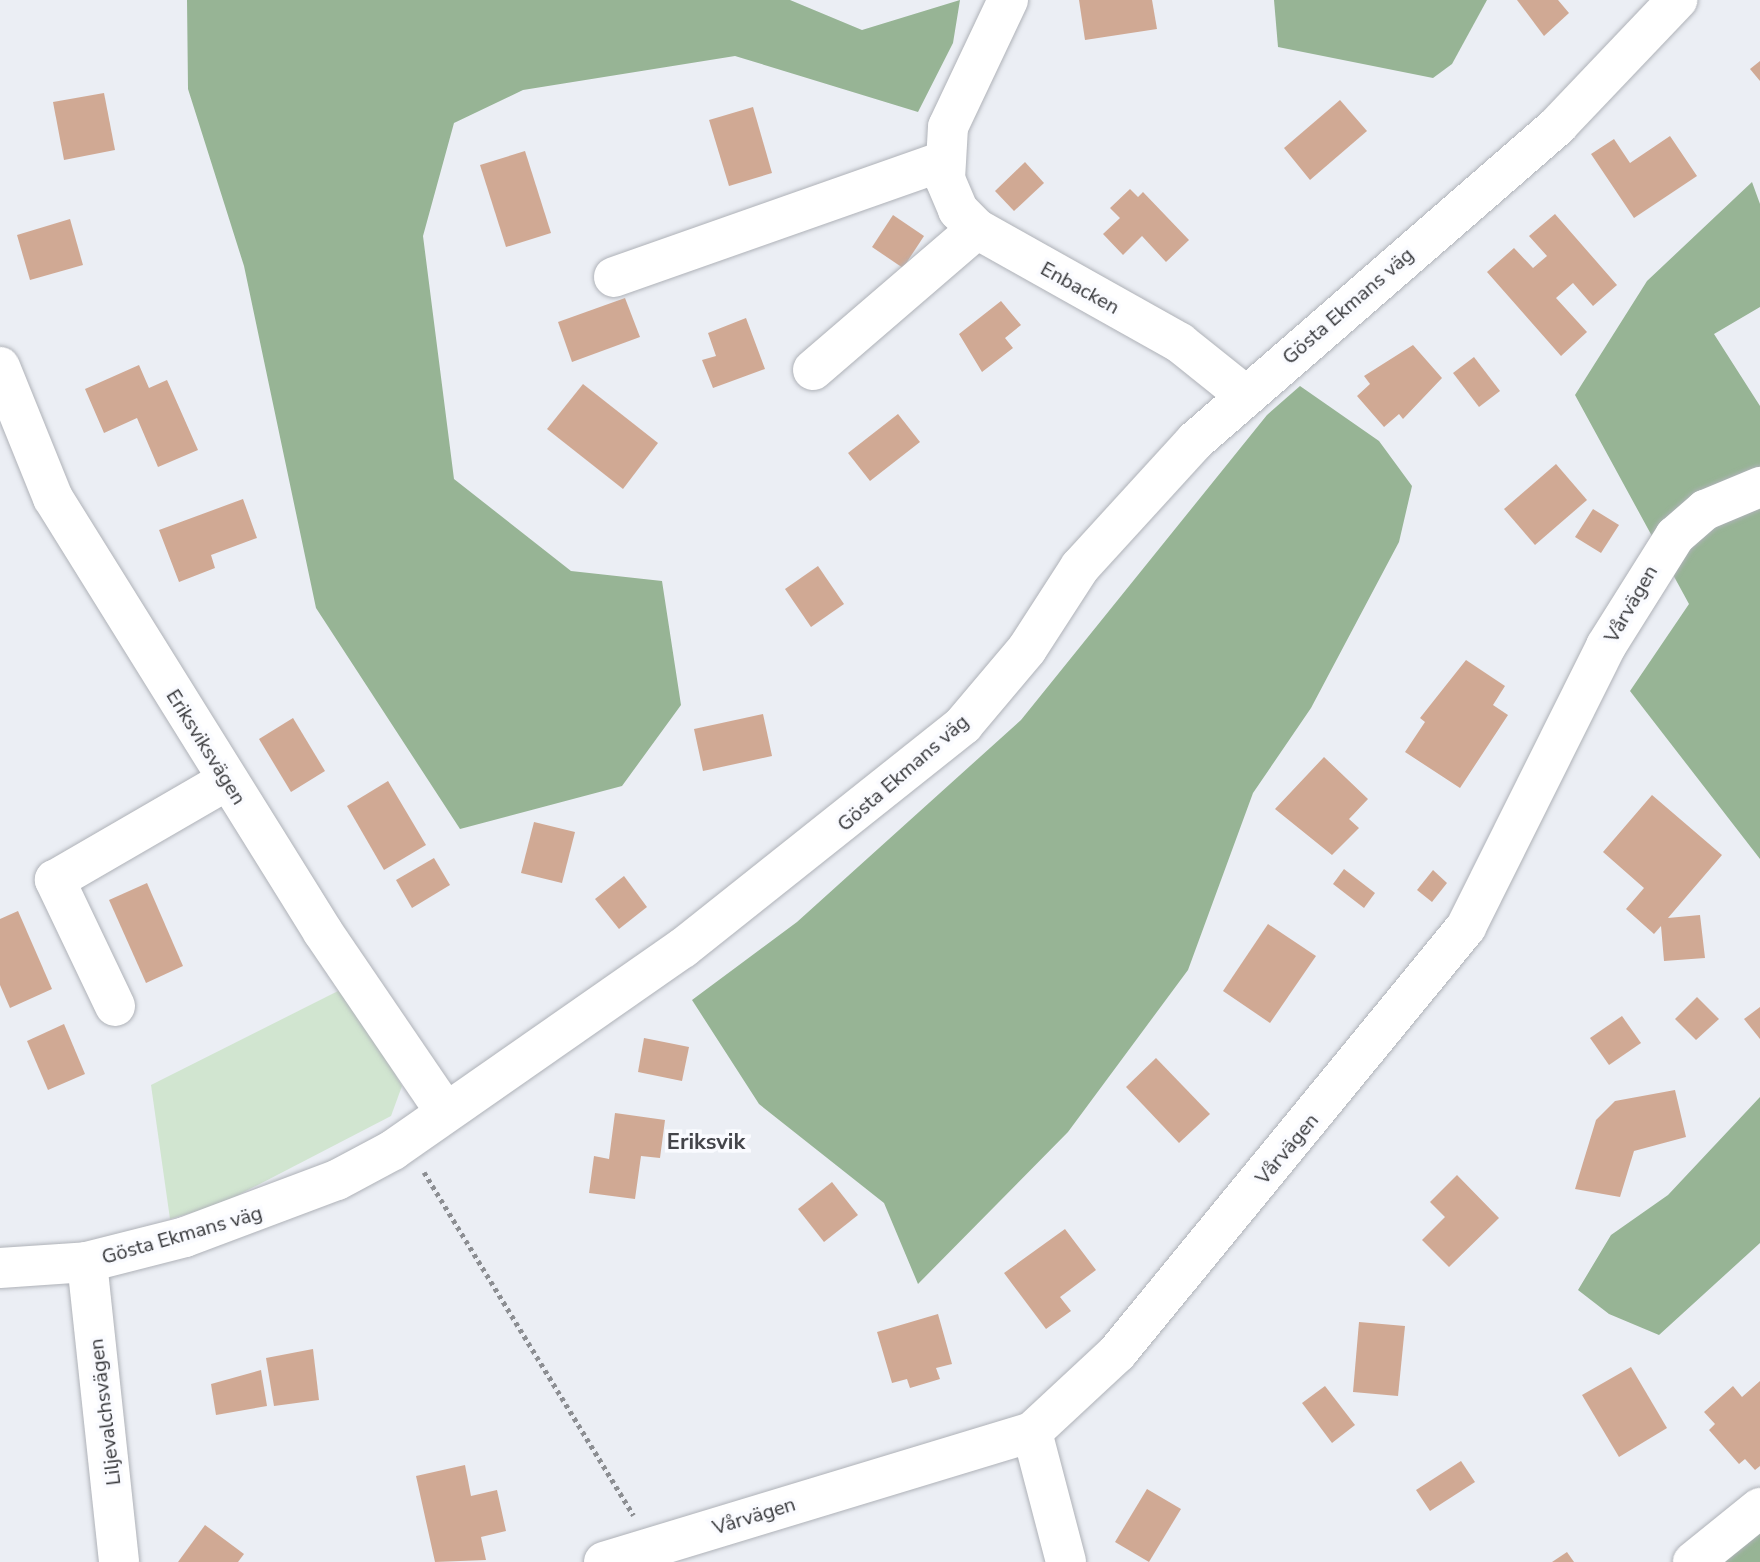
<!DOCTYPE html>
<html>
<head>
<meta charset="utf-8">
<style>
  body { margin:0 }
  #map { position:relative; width:1760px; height:1562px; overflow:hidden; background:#ebeef4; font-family:"Nunito Sans",sans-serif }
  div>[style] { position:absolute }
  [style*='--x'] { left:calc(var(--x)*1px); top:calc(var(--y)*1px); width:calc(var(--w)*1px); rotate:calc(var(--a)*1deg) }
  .green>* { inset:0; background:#d1e5d0 }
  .forest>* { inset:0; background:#97b495 }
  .building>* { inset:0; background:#d0a994 }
  .path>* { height:5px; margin-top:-2.5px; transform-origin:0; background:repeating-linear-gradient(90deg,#8c8e92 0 4px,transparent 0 8px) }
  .roads { filter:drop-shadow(0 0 2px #afb2b8) drop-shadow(0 0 2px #afb2b8) }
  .minor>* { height:40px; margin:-20px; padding:0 20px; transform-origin:20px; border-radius:20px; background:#fff }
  span { translate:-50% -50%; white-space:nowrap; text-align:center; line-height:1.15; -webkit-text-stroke:7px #fafbff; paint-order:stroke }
  .street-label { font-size:20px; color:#353639 }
  .neighbourhood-label { font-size:22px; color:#44454a; font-weight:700 }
</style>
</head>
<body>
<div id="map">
  <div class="green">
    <div style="clip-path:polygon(344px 988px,402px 1086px,391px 1116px,219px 1205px,170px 1219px,151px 1085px)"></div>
  </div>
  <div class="forest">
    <div style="clip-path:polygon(187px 0,790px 0,862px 30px,960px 0,953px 43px,918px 112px,735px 56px,523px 90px,454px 123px,423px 236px,454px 479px,571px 571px,662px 581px,681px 705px,622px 786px,460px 829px,316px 608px,244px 266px,188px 89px)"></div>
    <div style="clip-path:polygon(1274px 0,1487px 0,1452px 64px,1433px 78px,1278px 47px)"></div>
    <div style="clip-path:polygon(1752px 182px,1760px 204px,1760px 307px,1714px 334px,1760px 406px,1760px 859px,1630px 691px,1689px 604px,1575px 395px,1647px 281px)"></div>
    <div style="clip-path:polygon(1300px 386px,1379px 441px,1412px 486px,1399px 542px,1311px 708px,1253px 793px,1188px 970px,1068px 1132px,918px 1284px,884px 1203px,759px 1104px,692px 1000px,797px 922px,1021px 720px,1267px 415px)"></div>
    <div style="clip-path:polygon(1760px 1097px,1760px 1243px,1659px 1335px,1609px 1314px,1578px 1290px,1611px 1235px,1668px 1195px)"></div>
    <div style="clip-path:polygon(1760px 1523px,1760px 1562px,1715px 1562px)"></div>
  </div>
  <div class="building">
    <div style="clip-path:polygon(1079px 0,1152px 0,1157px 29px,1085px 40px)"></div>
    <div style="clip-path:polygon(1517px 0,1558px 0,1569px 13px,1544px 36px)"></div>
    <div style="clip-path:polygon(1760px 61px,1760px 81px,1750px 69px)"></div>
    <div style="clip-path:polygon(104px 93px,115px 150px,64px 160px,53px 102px)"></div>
    <div style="clip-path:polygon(1340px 100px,1367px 131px,1310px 180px,1284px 148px)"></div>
    <div style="clip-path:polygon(753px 107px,772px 173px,729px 186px,709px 120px)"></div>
    <div style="clip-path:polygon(1670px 136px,1697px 176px,1634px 218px,1591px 154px,1614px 139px,1630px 163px)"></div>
    <div style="clip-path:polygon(525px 151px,551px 233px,506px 247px,480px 165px)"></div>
    <div style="clip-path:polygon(1025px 162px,1044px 183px,1014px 211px,995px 191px)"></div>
    <div style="clip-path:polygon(1130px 189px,1138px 197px,1143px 192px,1189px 240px,1166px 262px,1142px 236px,1123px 255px,1103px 234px,1120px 218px,1110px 208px)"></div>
    <div style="clip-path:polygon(1555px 214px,1617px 285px,1593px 306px,1573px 283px,1556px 298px,1587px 332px,1561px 356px,1487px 272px,1514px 248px,1533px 268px,1547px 256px,1529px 236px)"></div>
    <div style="clip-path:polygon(893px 215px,924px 236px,903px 268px,872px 247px)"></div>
    <div style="clip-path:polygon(70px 219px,83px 265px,30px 280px,17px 235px)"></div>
    <div style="clip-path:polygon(625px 298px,640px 337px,572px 362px,558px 322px)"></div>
    <div style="clip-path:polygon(1001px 301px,1021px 325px,1005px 338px,1013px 348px,982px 372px,959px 334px)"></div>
    <div style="clip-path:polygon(746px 318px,765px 369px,713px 388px,702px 360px,716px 356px,708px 333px)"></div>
    <div style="clip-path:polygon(1413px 345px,1442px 378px,1403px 419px,1399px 414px,1384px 427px,1357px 396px,1370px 384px,1364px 376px)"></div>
    <div style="clip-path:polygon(1474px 357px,1500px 391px,1479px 407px,1453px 373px)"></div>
    <div style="clip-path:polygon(139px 365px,149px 388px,167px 380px,198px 450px,158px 467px,137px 418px,104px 433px,85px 389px)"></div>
    <div style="clip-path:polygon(583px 384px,658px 443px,623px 489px,547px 429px)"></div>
    <div style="clip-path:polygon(898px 414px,920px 442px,870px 481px,848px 453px)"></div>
    <div style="clip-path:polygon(1556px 464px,1587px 500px,1535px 545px,1504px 509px)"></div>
    <div style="clip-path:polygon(243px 499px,257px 538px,211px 555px,215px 568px,179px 582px,159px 530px)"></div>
    <div style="clip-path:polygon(1593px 509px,1619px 525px,1601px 553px,1575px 537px)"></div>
    <div style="clip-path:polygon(818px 566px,844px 604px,811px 627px,785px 589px)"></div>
    <div style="clip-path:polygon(1466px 660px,1505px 686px,1493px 705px,1508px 715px,1460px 788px,1405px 752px,1425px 722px,1420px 718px)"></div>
    <div style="clip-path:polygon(763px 714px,772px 756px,703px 771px,694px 729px)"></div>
    <div style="clip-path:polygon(293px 718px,325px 771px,291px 792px,259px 739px)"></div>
    <div style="clip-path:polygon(1324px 757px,1368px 799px,1349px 819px,1359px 828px,1332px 855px,1275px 809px)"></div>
    <div style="clip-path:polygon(388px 781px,426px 845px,384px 870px,347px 806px)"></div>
    <div style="clip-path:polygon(1652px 795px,1722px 855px,1668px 918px,1700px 915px,1705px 958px,1664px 961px,1661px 926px,1654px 934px,1626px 909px,1644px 888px,1603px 852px)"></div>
    <div style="clip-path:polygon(534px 822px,575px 832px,562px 883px,521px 873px)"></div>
    <div style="clip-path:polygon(434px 858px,450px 885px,412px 908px,396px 880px)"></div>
    <div style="clip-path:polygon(1344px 869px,1375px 893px,1364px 908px,1333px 884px)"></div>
    <div style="clip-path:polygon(1433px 870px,1447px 883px,1432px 902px,1417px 890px)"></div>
    <div style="clip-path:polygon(624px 876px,647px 907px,619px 929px,595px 899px)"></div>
    <div style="clip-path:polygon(147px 883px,183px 966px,146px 983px,109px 900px)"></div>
    <div style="clip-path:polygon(18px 911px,52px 989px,10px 1008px,0 985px,0 919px)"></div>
    <div style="clip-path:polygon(1268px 924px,1316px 956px,1270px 1023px,1223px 991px)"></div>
    <div style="clip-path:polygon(1697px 997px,1719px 1019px,1696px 1040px,1675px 1019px)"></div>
    <div style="clip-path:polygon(1760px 1007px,1760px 1039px,1744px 1019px)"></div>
    <div style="clip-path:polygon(1622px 1016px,1641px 1043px,1609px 1065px,1590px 1038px)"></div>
    <div style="clip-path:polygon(64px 1024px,85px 1074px,48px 1090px,27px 1041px)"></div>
    <div style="clip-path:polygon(644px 1038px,689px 1047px,682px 1081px,638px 1072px)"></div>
    <div style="clip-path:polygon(1156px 1058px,1210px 1114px,1179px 1143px,1126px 1087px)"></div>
    <div style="clip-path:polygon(1675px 1090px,1686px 1137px,1634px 1151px,1620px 1197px,1575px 1189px,1596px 1120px,1615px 1101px)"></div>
    <div style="clip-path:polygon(615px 1113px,665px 1120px,660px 1158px,641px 1156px,635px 1199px,589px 1193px,594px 1156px,609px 1159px)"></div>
    <div style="clip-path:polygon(1457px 1175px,1499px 1218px,1449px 1267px,1422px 1240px,1445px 1217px,1430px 1202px)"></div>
    <div style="clip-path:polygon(832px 1182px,858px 1215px,824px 1242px,798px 1209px)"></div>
    <div style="clip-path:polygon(1065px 1229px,1096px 1270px,1060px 1297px,1071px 1311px,1046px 1329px,1004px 1273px)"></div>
    <div style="clip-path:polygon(938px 1314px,952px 1364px,936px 1368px,940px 1379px,910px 1388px,907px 1379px,892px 1383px,877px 1332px)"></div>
    <div style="clip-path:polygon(1359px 1322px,1405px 1326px,1398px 1396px,1353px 1392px)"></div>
    <div style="clip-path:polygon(313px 1349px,319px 1400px,274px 1406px,266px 1358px)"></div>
    <div style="clip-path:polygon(1631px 1367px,1667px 1428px,1619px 1457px,1582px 1395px)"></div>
    <div style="clip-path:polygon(261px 1370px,267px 1406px,216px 1415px,211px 1384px)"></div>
    <div style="clip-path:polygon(1760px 1381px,1760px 1466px,1755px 1470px,1745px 1459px,1739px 1464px,1709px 1430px,1715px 1424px,1704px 1412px,1733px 1386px,1742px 1397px)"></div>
    <div style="clip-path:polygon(1325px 1386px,1355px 1425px,1332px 1443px,1302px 1403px)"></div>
    <div style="clip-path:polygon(1461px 1461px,1475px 1482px,1430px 1511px,1416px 1490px)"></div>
    <div style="clip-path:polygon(465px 1465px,471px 1496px,497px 1490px,506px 1531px,481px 1537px,486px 1560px,435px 1562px,416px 1476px)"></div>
    <div style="clip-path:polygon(1147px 1489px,1181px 1509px,1149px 1562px,1115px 1542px)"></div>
    <div style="clip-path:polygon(205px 1525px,244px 1554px,238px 1562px,178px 1562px)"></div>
    <div style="clip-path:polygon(1567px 1552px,1574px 1562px,1552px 1562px)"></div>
  </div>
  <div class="path">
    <div style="--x:424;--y:1172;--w:402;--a:58.6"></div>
  </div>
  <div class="roads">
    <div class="minor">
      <div style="--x:1008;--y:0;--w:140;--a:115.3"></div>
      <div style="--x:948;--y:127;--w:52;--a:93.3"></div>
      <div style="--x:945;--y:179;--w:34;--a:67"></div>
      <div style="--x:958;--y:210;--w:27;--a:45"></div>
      <div style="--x:977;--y:229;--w:233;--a:29.3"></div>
      <div style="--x:1180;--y:343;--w:83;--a:38.7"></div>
      <div style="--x:614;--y:277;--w:350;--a:-19.4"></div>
      <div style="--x:0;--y:367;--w:141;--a:68"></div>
      <div style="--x:53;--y:498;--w:511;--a:58.11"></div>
      <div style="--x:323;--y:932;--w:215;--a:55.8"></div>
      <div style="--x:813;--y:370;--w:216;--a:-40.7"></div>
      <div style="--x:115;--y:1006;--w:140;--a:-115.5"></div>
      <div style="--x:55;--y:880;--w:198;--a:-30.1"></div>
      <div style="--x:87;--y:1262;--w:302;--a:83.9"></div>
      <div style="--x:0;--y:1268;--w:87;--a:-3.9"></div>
      <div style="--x:87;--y:1262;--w:101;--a:-14.3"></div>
      <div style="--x:185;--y:1237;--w:162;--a:-20.6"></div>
      <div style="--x:337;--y:1180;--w:64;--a:-28.2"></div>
      <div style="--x:393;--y:1150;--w:353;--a:-34.9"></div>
      <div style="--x:683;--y:948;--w:358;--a:-38.5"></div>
      <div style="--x:963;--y:725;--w:99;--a:-49.9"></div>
      <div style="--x:1027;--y:649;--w:98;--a:-57.1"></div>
      <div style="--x:1080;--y:567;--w:171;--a:-47.6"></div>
      <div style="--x:1195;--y:441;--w:481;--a:-41"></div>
      <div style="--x:1558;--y:125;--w:173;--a:-46.4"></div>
      <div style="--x:1032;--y:1432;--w:134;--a:75.3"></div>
      <div style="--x:604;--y:1562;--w:447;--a:-16.9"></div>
      <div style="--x:1032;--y:1432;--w:116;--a:-42.9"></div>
      <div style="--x:1117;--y:1353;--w:551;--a:-50.67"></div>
      <div style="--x:1466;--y:927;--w:314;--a:-63.5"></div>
      <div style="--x:1606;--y:646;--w:130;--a:-57.9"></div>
      <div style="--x:1675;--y:536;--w:40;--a:-41"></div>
      <div style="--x:1705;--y:510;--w:60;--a:-22.7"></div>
      <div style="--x:1693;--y:1562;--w:86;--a:-38.9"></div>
    </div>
  </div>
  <div class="street-label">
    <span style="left:1080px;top:288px;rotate:29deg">Enbacken</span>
    <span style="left:1348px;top:306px;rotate:-41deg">Gösta Ekmans väg</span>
    <span style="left:1631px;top:604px;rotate:-60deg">Vårvägen</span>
    <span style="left:206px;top:747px;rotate:58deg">Eriksviksvägen</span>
    <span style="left:903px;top:773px;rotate:-41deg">Gösta Ekmans väg</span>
    <span style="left:1287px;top:1149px;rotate:-50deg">Vårvägen</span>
    <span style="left:182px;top:1235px;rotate:-16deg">Gösta Ekmans väg</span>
    <span style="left:105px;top:1412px;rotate:-97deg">Liljevalchsvägen</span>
    <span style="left:754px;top:1516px;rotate:-17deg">Vårvägen</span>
  </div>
  <div class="neighbourhood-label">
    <span style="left:706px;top:1143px">Eriksvik</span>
  </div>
</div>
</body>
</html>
